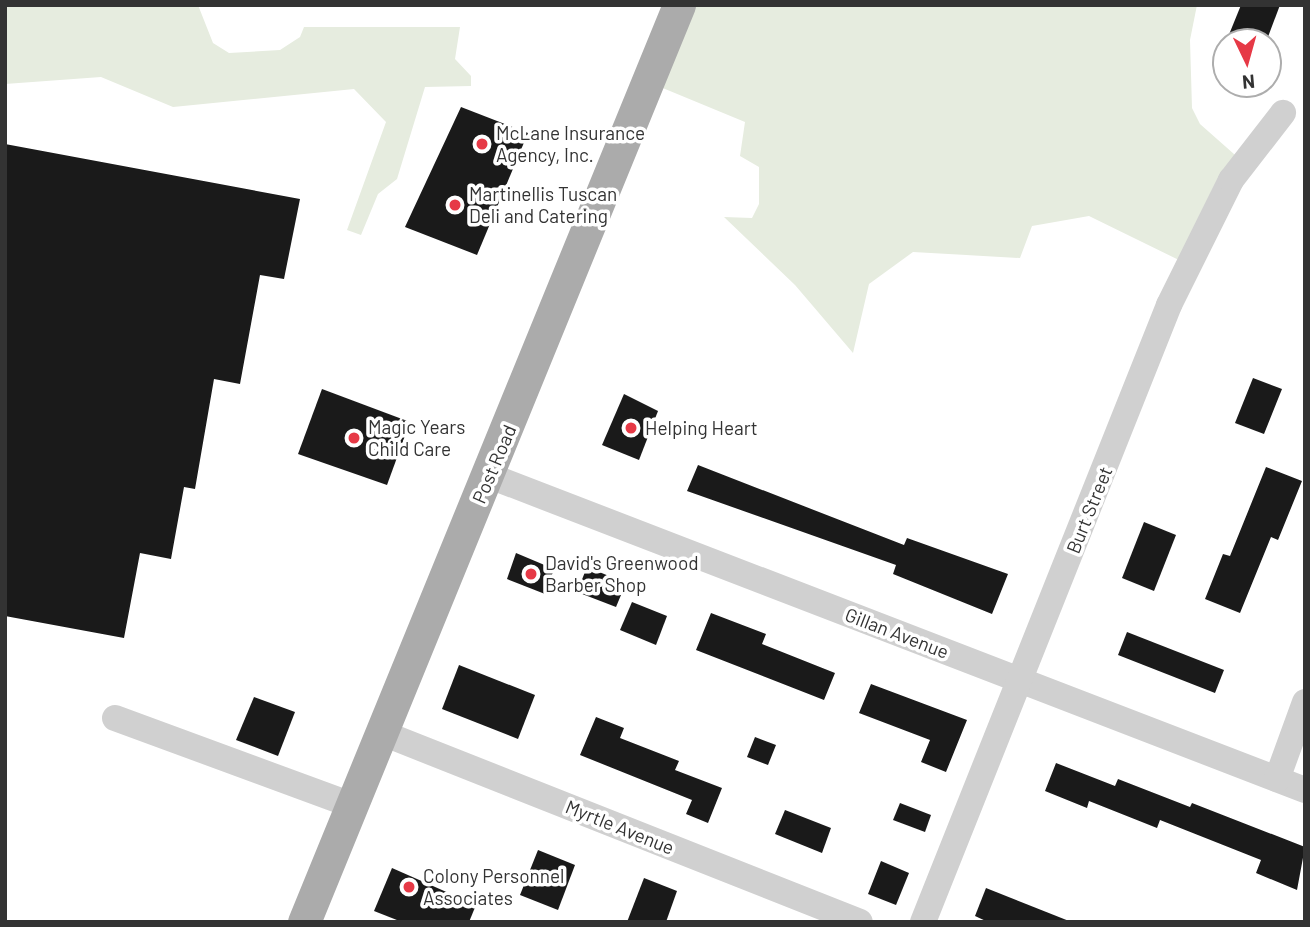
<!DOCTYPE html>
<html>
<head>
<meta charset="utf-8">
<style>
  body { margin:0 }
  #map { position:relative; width:1310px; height:927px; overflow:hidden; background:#fff; font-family:Barlow,sans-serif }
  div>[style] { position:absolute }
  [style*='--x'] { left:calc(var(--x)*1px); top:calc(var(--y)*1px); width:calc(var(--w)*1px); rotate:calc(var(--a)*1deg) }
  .green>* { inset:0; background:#e6ecdf }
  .building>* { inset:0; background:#1a1a1a }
  .minor>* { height:26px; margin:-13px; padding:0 13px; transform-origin:13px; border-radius:13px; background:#d0d0d0 }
  .major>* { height:33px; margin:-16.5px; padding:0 16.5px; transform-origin:16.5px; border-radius:16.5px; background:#ababab }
  .dots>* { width:19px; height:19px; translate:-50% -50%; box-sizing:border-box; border:4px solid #fff; border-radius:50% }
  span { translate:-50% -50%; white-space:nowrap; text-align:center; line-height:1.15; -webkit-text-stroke:7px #fff; paint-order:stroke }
  .poi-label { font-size:19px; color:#333 }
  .left { translate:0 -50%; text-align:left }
  .street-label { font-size:19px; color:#333 }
  .frame { position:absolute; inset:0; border:7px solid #333; pointer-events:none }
  .north { position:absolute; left:1212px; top:28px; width:70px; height:70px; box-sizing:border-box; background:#fff; border:2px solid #adadad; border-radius:50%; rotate:175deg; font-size:19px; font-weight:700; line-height:28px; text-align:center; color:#333 }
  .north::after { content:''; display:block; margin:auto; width:24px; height:32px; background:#e63946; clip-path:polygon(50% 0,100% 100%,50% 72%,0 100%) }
</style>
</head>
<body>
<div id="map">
  <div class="green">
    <div style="clip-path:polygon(5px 5px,198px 5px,213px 43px,229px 53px,280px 50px,300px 37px,304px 27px,460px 27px,455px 59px,471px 76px,471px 86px,425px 87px,397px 179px,378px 194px,361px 235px,347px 230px,386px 122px,354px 89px,173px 107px,101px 77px,5px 84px)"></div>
    <div style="clip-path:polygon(679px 5px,1197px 5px,1190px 40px,1192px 108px,1200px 124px,1243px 162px,1185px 263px,1089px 216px,1032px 226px,1020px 258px,913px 252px,869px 284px,853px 353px,795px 285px,724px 217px,752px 218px,759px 204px,759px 167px,740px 156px,745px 122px,653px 84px)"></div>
  </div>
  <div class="building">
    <div style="clip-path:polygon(1241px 5px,1280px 5px,1266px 42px,1226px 42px)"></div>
    <div style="clip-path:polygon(461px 107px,528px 133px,477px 255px,405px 227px)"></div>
    <div style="clip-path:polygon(5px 144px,300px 199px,284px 279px,260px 275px,240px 384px,214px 379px,195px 489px,184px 487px,171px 559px,140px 553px,124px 638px,5px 616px)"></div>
    <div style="clip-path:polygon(1253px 378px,1282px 389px,1264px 434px,1235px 423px)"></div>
    <div style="clip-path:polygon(322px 389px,410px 422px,387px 485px,298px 454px)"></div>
    <div style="clip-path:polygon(624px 394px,658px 411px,639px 460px,602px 445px)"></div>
    <div style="clip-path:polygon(698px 465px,904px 545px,907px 538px,1008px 574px,992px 614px,893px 574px,896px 565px,687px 491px)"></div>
    <div style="clip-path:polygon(1266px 467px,1302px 481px,1278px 540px,1271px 537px,1240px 613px,1205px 599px,1223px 554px,1230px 556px)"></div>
    <div style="clip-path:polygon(1144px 522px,1176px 535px,1154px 591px,1122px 578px)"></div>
    <div style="clip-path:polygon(516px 553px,554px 569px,545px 594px,507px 579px)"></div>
    <div style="clip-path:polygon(587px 567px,626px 583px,616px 607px,577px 592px)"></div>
    <div style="clip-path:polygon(632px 602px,667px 616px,656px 645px,620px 630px)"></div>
    <div style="clip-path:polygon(711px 613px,766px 634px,762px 644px,835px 673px,824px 700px,696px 650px)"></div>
    <div style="clip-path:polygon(1127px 632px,1224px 670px,1215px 693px,1118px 655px)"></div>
    <div style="clip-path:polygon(459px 665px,535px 695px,518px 739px,442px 709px)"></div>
    <div style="clip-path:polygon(871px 684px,967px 720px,946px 772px,921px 762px,930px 740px,859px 713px)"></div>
    <div style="clip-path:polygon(254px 697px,295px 712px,278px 756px,236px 740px)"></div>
    <div style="clip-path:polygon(596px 717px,624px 728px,620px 738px,679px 761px,675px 770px,722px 788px,708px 823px,686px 814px,692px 800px,580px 755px)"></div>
    <div style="clip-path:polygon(755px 737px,776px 745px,768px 765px,747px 757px)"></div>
    <div style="clip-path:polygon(1056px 763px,1115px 786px,1118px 779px,1190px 807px,1192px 803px,1305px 847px,1297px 890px,1256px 873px,1261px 860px,1160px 820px,1157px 828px,1089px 801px,1087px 808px,1045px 791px)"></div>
    <div style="clip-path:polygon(900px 803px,931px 815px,925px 832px,893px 820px)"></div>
    <div style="clip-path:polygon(785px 810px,831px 828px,822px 853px,775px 834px)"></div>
    <div style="clip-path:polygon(538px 850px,575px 865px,558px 910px,520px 895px)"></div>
    <div style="clip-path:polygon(881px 861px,909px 873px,896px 905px,868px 894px)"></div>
    <div style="clip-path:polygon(392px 868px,476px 905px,469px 922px,402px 922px,374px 911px)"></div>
    <div style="clip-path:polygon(644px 878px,677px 891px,666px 922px,627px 922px)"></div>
    <div style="clip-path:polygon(986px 888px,1069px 921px,1069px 922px,988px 922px,975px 916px)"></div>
  </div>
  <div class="minor">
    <div style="--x:490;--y:476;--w:873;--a:21.07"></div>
    <div style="--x:115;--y:718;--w:252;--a:20.2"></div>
    <div style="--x:380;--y:732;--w:516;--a:21.6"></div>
    <div style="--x:1277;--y:779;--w:82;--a:-70"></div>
    <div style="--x:923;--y:922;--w:664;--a:-68.26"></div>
    <div style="--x:1169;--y:305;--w:140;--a:-63.6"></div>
    <div style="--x:1231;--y:180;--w:85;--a:-52.2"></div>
  </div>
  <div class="major">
    <div style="--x:304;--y:922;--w:991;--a:-67.76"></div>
  </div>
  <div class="dots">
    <div style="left:482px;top:144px;background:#e63946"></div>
    <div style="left:455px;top:205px;background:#e63946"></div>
    <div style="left:631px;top:428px;background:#e63946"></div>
    <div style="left:354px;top:438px;background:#e63946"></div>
    <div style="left:531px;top:574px;background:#e63946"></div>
    <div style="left:409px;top:887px;background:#e63946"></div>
  </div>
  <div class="poi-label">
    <span class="left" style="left:496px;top:144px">McLane Insurance<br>Agency, Inc.</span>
    <span class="left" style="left:469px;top:205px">Martinellis Tuscan<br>Deli and Catering</span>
    <span class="left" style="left:368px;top:438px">Magic Years<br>Child Care</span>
    <span class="left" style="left:645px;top:428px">Helping Heart</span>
    <span class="left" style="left:545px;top:574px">David's Greenwood<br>Barber Shop</span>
    <span class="left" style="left:423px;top:887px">Colony Personnel<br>Associates</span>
  </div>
  <div class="street-label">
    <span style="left:494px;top:464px;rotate:-67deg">Post Road</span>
    <span style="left:1089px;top:510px;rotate:-68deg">Burt Street</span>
    <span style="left:897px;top:633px;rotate:21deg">Gillan Avenue</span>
    <span style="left:620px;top:827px;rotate:22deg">Myrtle Avenue</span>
  </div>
  <div class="frame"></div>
  <div class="north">N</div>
</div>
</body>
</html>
